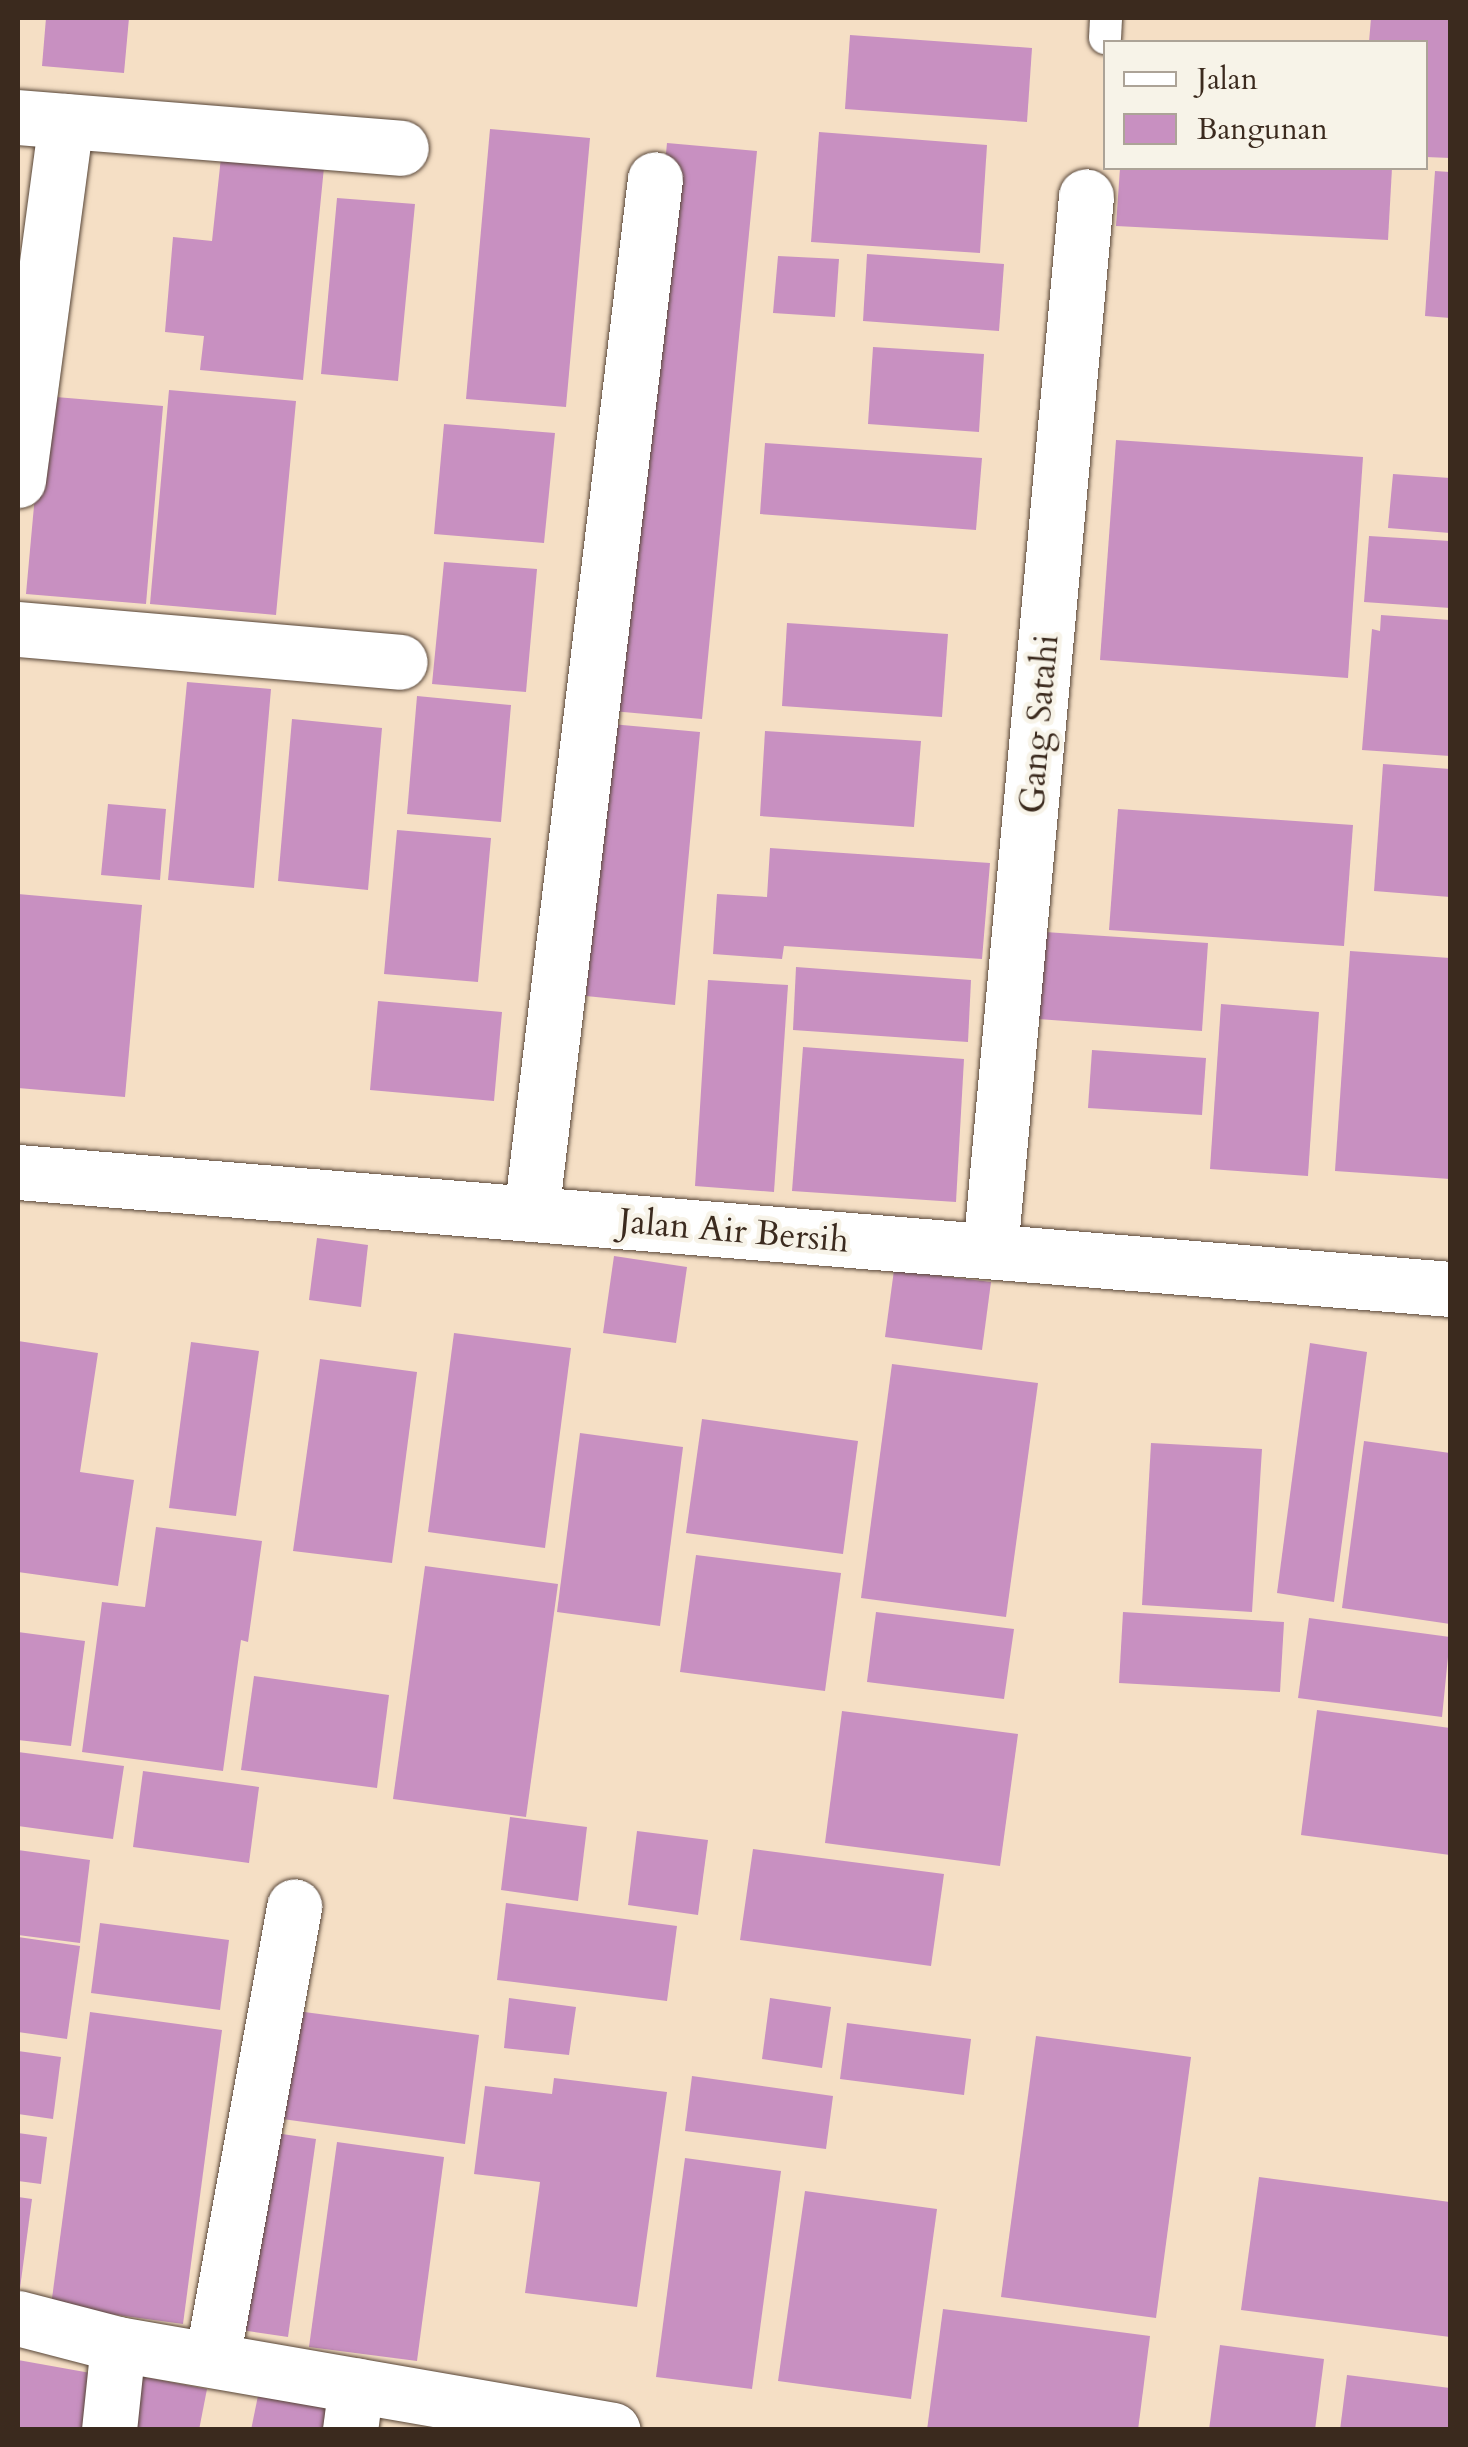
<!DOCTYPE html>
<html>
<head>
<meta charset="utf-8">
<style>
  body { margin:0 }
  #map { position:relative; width:1468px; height:2447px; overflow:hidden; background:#f5dfc5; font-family:Cardo,serif }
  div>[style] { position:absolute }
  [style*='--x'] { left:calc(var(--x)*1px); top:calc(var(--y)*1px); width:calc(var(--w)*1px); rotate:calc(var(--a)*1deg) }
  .building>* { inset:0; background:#c890c1 }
  .roads { filter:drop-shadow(0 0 2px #574537) drop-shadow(0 0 2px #574537) }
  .service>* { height:32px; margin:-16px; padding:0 16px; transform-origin:16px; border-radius:16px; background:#fff }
  .minor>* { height:55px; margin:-27.5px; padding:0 27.5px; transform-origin:27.5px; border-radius:27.5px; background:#fff }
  span { translate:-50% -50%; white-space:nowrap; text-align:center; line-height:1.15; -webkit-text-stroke:9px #f7f3e8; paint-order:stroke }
  .street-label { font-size:35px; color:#3b2a1e }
  .frame { position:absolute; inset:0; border:20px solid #3b2a1e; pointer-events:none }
  .legend { position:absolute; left:1103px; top:40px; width:325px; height:130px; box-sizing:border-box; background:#f7f3e8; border:2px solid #aca397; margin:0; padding:12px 18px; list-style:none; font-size:30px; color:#3b2a1e }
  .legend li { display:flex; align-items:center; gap:20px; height:50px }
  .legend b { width:50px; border:2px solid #aca397 }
</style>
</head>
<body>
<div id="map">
  <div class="building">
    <div style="clip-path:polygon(46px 18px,129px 18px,124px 73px,42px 66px)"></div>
    <div style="clip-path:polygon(1371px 18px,1450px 18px,1450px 158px,1426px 157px,1426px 42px,1369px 42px)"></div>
    <div style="clip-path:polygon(850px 35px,1032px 48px,1027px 122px,845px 109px)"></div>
    <div style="clip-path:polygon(490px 129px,590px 138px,566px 407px,466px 399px)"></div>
    <div style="clip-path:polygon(819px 132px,987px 145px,980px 253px,811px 242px)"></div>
    <div style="clip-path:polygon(667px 143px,757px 151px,702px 719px,612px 711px)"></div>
    <div style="clip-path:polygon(222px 148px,325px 157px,303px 380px,200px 370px,204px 336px,165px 332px,173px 237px,212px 241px)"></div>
    <div style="clip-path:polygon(1120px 168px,1392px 168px,1388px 240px,1116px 226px)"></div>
    <div style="clip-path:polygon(1435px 171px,1450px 172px,1450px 318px,1425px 316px)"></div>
    <div style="clip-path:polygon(337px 198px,415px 204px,398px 381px,321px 374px)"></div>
    <div style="clip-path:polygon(867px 254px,1004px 264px,999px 331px,863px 321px)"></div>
    <div style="clip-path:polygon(778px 256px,839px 259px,835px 317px,773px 313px)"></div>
    <div style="clip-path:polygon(873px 347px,984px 354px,979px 432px,868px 424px)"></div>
    <div style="clip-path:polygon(169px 390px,296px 401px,276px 615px,150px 604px)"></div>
    <div style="clip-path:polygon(44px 396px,163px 406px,146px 604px,26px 594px)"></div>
    <div style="clip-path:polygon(444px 424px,555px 433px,544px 543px,434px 534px)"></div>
    <div style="clip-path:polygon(1116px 440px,1363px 457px,1348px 678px,1100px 660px)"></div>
    <div style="clip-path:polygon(765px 443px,982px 458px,976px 530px,760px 514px)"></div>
    <div style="clip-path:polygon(1393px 474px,1450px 478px,1450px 533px,1388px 528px)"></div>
    <div style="clip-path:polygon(1369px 536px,1450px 541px,1450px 608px,1364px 602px)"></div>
    <div style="clip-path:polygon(444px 562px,537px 569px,526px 692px,432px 684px)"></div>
    <div style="clip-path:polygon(1381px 615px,1450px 620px,1450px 756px,1362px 750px,1372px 629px,1380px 631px)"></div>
    <div style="clip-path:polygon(787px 623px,948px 634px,942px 717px,782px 706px)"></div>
    <div style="clip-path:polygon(187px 682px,271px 689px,254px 888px,168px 880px)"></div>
    <div style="clip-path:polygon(417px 696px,511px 705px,501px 822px,407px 814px)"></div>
    <div style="clip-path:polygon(292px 719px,382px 728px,368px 890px,278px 881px)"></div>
    <div style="clip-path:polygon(611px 724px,700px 732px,675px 1005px,586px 996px)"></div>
    <div style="clip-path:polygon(765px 731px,921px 741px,914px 827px,760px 816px)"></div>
    <div style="clip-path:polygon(1383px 764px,1450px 769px,1450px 897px,1374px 891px)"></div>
    <div style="clip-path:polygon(108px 804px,166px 809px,160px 880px,101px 875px)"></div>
    <div style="clip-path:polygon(1118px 809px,1353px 825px,1344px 946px,1109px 930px)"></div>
    <div style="clip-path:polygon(397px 830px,491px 838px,478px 982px,384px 974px)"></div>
    <div style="clip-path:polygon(770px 848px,990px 863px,982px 959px,784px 946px,782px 959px,713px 954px,717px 894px,767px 897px)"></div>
    <div style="clip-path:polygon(18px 894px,142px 905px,125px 1097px,18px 1088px)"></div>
    <div style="clip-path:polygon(1045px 932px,1208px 943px,1202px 1031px,1038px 1019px)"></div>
    <div style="clip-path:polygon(1350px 951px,1450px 958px,1450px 1179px,1335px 1171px)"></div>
    <div style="clip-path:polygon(796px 967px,971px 980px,968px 1042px,793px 1030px)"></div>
    <div style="clip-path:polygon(708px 980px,788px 985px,774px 1192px,695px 1186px)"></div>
    <div style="clip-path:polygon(378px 1001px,502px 1012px,494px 1101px,370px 1090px)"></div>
    <div style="clip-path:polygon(1221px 1004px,1319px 1012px,1308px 1176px,1210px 1169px)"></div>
    <div style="clip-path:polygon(803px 1047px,964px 1059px,956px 1202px,792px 1191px)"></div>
    <div style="clip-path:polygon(1092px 1050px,1206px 1058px,1202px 1115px,1088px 1108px)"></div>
    <div style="clip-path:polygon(317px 1238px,368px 1245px,361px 1307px,309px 1300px)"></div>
    <div style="clip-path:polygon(614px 1256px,687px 1267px,676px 1343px,603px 1333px)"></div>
    <div style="clip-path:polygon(894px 1270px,991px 1282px,982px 1350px,885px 1337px)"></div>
    <div style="clip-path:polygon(454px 1333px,571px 1348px,545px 1548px,428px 1532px)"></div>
    <div style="clip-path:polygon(18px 1341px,98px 1353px,80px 1472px,134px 1480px,118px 1586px,18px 1572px)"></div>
    <div style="clip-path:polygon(191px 1342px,259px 1351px,236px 1516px,169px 1508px)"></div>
    <div style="clip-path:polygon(1310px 1343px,1367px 1352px,1334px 1602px,1277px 1593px)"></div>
    <div style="clip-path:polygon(320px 1359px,417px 1372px,392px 1563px,293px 1551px)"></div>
    <div style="clip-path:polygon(892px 1364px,1038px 1383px,1006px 1617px,861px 1598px)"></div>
    <div style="clip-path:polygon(702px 1419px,858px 1441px,843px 1554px,686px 1533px)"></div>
    <div style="clip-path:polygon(580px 1433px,683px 1447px,660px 1626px,557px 1612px)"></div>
    <div style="clip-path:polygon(1364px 1441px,1450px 1453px,1450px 1624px,1342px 1608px)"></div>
    <div style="clip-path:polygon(1151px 1443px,1262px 1449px,1252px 1612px,1142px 1605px)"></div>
    <div style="clip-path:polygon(156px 1527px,262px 1541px,248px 1642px,241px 1640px,223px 1771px,82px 1752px,102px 1602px,145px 1607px)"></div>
    <div style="clip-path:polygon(696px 1555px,841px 1573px,825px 1691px,680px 1672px)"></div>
    <div style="clip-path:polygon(425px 1566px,558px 1584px,526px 1817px,393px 1799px)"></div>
    <div style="clip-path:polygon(876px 1612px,1014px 1629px,1004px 1699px,867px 1682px)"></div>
    <div style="clip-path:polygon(1123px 1612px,1284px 1622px,1280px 1692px,1119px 1683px)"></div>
    <div style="clip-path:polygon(1309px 1618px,1450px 1637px,1442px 1717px,1298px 1698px)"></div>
    <div style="clip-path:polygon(18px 1632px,85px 1641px,71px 1746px,18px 1740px)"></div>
    <div style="clip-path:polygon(254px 1676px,389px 1695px,377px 1788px,241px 1770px)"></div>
    <div style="clip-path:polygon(1317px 1710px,1450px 1728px,1450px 1855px,1301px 1835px)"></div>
    <div style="clip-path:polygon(842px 1711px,1018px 1734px,1000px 1866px,825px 1843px)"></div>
    <div style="clip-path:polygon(18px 1752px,124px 1766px,113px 1839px,18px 1826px)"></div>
    <div style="clip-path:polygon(143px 1771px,259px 1787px,249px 1863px,133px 1847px)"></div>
    <div style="clip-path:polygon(510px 1817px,587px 1827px,578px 1901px,501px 1890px)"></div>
    <div style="clip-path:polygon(637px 1831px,708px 1840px,698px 1915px,628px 1905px)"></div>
    <div style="clip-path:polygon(753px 1849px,944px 1874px,931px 1966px,740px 1940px)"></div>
    <div style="clip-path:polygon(18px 1850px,90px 1860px,80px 1943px,18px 1935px)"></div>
    <div style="clip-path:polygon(506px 1903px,677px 1926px,667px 2001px,497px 1980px)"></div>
    <div style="clip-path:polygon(100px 1923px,229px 1940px,220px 2010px,91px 1993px)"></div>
    <div style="clip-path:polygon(18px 1937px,80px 1946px,67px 2039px,18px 2032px)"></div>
    <div style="clip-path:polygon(509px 1998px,576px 2007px,569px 2055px,504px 2048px)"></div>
    <div style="clip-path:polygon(770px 1998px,831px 2007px,822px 2068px,762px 2059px)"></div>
    <div style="clip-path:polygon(289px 2010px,479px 2035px,465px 2144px,275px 2118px)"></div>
    <div style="clip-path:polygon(90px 2012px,222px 2030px,183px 2324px,51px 2306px)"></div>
    <div style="clip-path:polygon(847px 2023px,971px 2039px,964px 2095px,840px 2079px)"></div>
    <div style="clip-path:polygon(1036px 2036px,1191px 2057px,1156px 2318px,1001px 2297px)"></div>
    <div style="clip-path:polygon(18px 2051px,61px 2057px,53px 2119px,18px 2114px)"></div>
    <div style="clip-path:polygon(692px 2076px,833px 2096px,826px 2149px,685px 2131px)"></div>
    <div style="clip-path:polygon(554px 2078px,667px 2092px,637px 2307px,525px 2293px,540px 2182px,474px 2174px,485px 2086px,552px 2094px)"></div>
    <div style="clip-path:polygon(255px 2130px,316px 2139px,288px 2337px,228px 2328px)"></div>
    <div style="clip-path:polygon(18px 2133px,47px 2137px,41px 2184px,18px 2181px)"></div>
    <div style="clip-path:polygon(337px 2142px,444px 2157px,417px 2361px,309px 2347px)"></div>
    <div style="clip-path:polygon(685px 2158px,781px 2171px,752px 2389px,656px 2377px)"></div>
    <div style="clip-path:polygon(1259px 2177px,1450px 2202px,1450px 2337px,1241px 2310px)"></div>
    <div style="clip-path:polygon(805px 2191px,937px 2209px,911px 2399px,778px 2381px)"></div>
    <div style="clip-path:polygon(18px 2197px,32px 2199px,20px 2288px,18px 2288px)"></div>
    <div style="clip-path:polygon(943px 2309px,1150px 2336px,1138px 2430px,927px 2430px)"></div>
    <div style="clip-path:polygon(1220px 2345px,1324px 2359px,1315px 2430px,1209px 2430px)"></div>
    <div style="clip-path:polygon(18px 2360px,96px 2374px,86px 2430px,18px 2430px)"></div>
    <div style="clip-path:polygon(1347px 2375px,1450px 2388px,1450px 2430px,1340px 2430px)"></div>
    <div style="clip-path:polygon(139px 2376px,207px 2389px,199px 2430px,129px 2430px)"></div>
    <div style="clip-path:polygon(261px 2381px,341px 2397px,335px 2430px,251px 2430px)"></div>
  </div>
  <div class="roads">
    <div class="service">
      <div style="--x:1105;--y:38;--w:20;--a:-87"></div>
    </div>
    <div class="minor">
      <div style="--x:18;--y:117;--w:384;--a:4.6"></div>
      <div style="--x:18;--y:480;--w:362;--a:-82.4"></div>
      <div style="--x:18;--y:629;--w:383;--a:4.9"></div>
      <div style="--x:18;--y:1172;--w:1437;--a:4.67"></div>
      <div style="--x:531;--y:1214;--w:1042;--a:-83.17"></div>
      <div style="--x:990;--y:1251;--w:1059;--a:-84.8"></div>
      <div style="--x:18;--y:2318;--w:103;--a:14.6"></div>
      <div style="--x:118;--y:2344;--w:502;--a:9.86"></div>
      <div style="--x:212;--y:2359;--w:460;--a:-79.7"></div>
      <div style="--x:109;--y:2430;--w:86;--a:-84"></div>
      <div style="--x:350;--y:2430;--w:45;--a:-82.4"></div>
    </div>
  </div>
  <div class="street-label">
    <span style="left:1039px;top:724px;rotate:-85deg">Gang Satahi</span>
    <span style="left:734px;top:1231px;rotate:5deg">Jalan Air Bersih</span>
  </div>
  <div class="frame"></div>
  <ul class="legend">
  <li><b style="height:12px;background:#fff"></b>Jalan</li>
  <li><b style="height:28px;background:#c890c1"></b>Bangunan</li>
  </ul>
</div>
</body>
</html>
